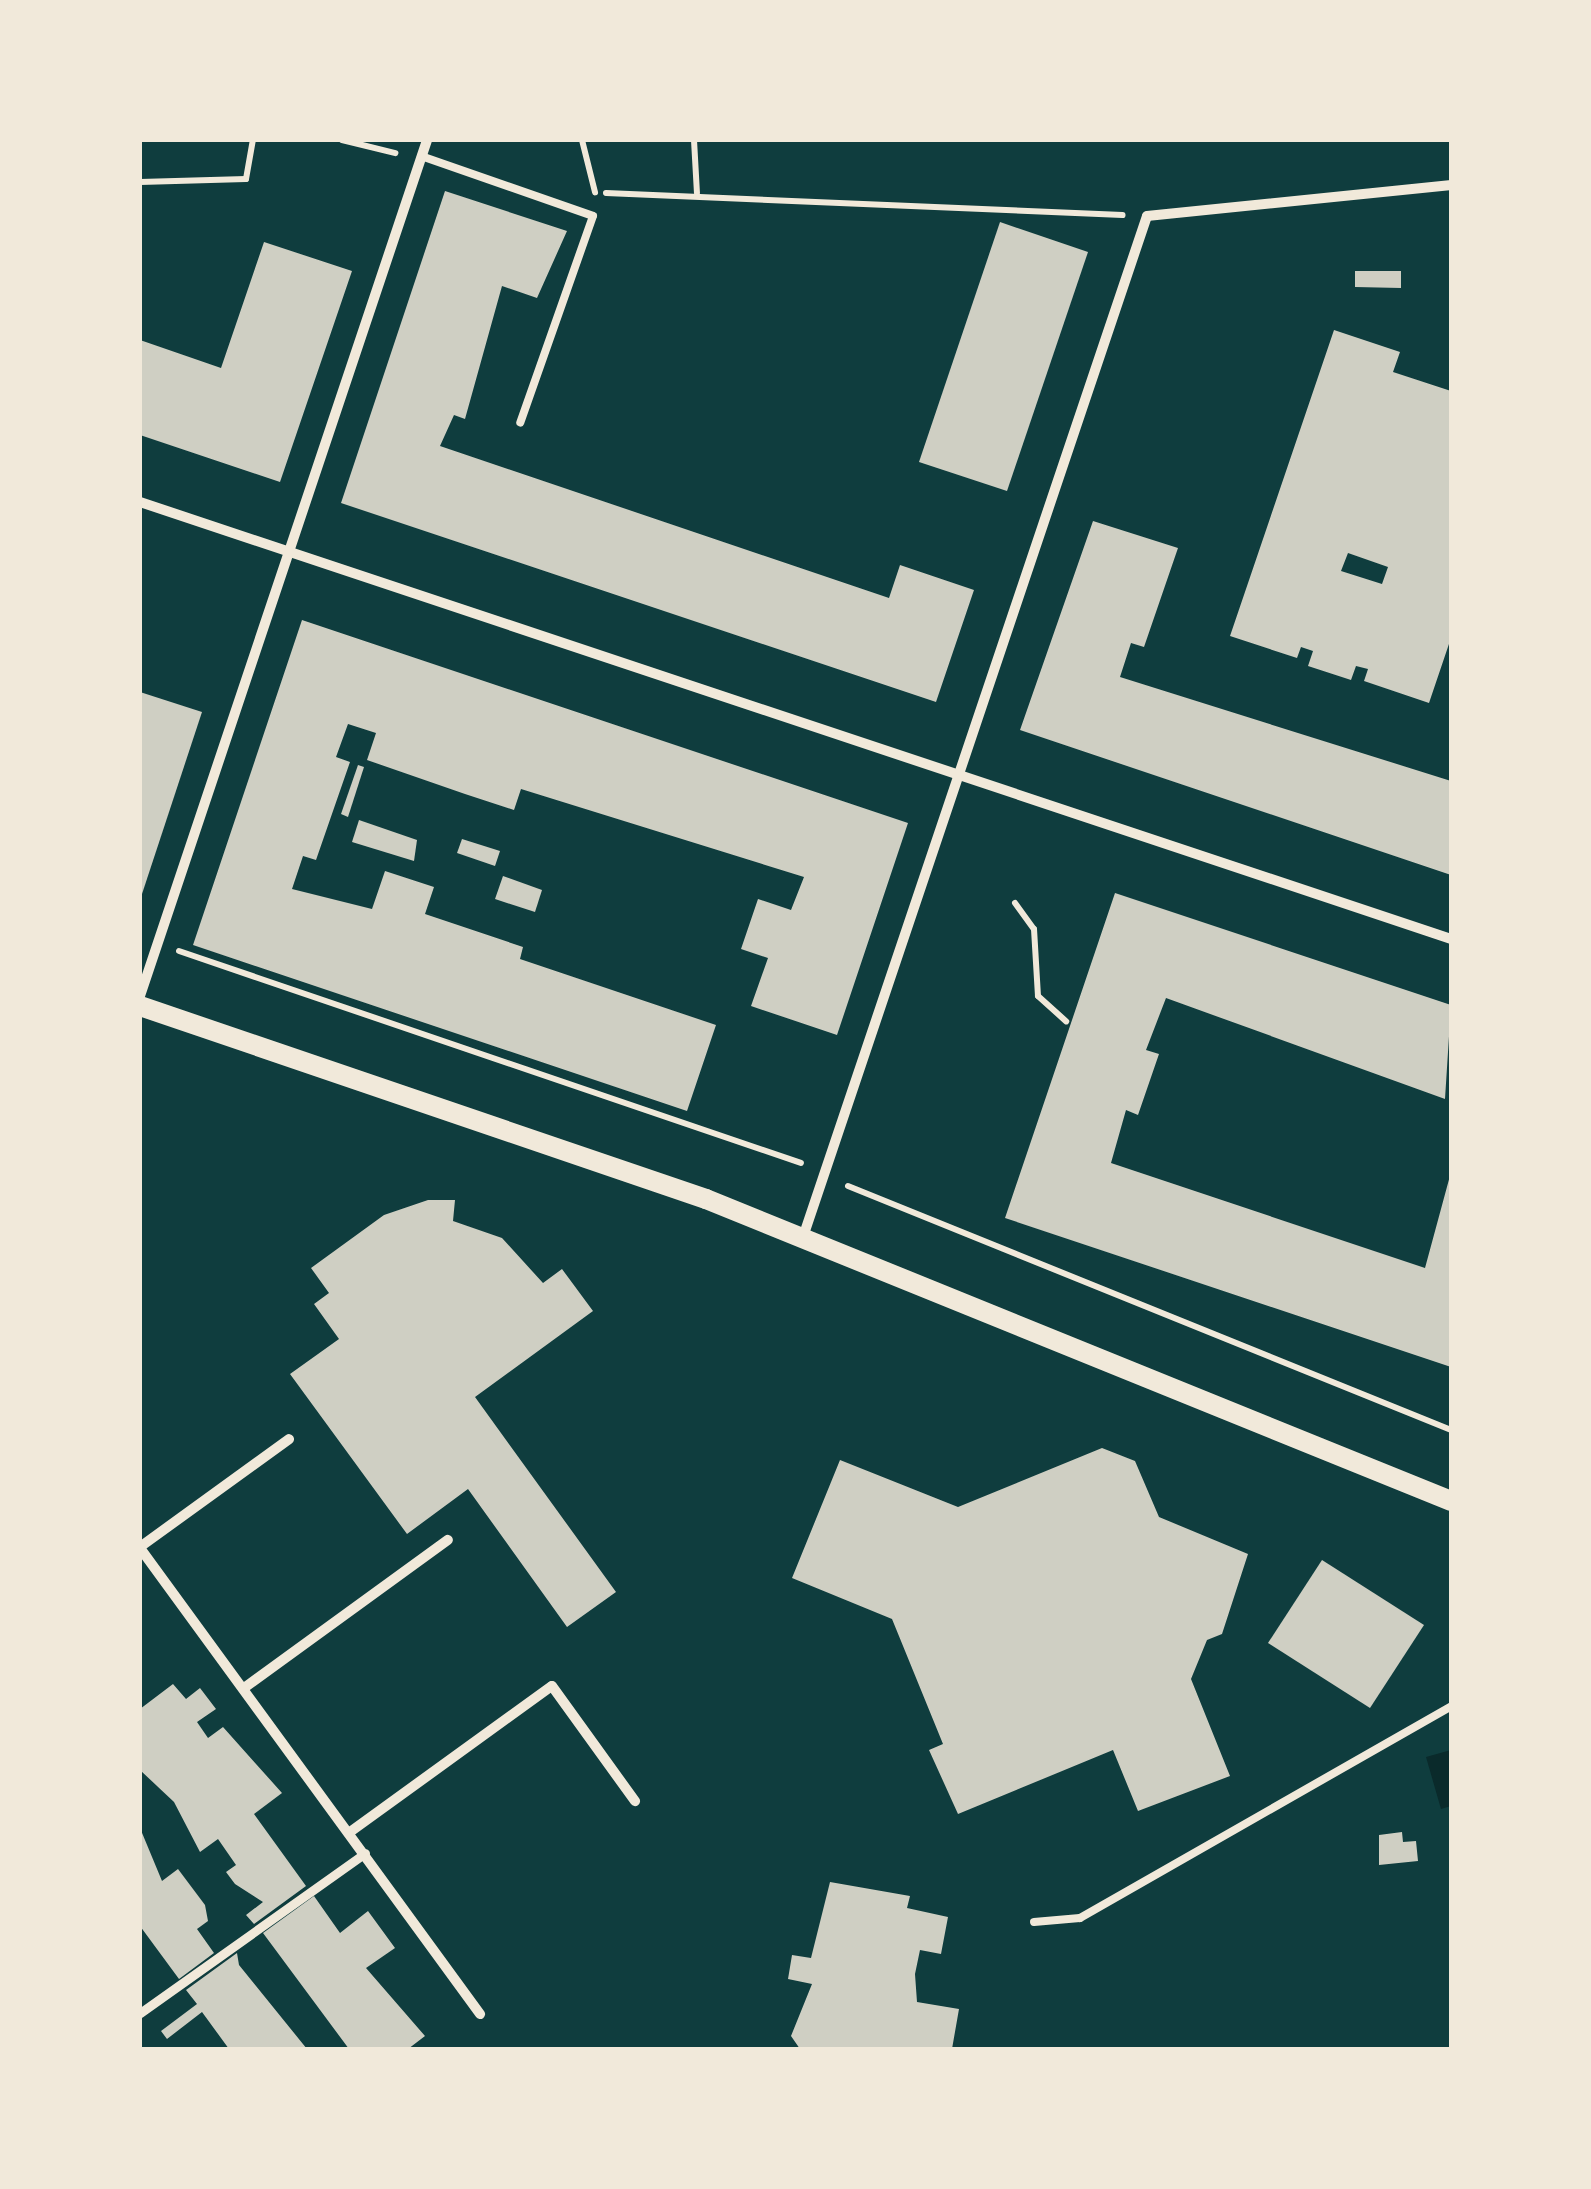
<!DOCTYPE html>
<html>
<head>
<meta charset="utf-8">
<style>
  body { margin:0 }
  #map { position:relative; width:1591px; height:2189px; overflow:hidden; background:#0f3d3e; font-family:"Archivo Narrow",sans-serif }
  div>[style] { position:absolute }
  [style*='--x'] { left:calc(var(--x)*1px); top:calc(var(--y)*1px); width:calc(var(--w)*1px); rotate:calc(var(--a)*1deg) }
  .water>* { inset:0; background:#0a2a2b }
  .building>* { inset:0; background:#cfcfc3 }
  .path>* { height:6px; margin:-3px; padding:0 3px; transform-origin:3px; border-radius:3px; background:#f1e9da }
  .service>* { height:8px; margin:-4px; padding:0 4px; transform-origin:4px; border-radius:4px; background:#f1e9da }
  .pedestrian>* { height:9px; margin:-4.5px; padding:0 4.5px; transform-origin:4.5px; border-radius:4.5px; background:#f1e9da }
  .minor>* { height:10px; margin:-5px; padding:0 5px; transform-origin:5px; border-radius:5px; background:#f1e9da }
  .secondary>* { height:20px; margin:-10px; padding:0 10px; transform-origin:10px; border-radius:10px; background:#f1e9da }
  span { translate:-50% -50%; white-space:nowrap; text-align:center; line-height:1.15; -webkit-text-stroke:8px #f1e9da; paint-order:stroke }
  .frame { position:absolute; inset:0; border:142px solid #f1e9da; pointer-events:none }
</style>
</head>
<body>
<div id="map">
  <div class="water">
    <div style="clip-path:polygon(1451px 1750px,1451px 1806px,1441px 1809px,1426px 1757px)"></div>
  </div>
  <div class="building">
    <div style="clip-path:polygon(445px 191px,567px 231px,537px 298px,502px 286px,465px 419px,454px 415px,440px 446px,889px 598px,900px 565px,974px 590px,936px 702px,341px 503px)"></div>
    <div style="clip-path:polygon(1000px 222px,1088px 252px,1007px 491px,919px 462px)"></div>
    <div style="clip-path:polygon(264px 242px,352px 271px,280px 482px,140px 435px,140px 340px,221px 368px)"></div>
    <div style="clip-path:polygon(1355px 271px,1401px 271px,1401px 288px,1355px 287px)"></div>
    <div style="clip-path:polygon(evenodd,1334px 330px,1400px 352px,1393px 372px,1451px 391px,1451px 638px,1429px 703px,1364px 681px,1368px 669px,1356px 666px,1351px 680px,1308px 666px,1313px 651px,1301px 647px,1297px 658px,1230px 636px,1334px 330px,1348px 553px,1388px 567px,1382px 584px,1341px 571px,1348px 553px)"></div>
    <div style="clip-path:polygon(1093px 521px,1178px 548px,1144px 647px,1131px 643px,1120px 677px,1451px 781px,1451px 875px,1020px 730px)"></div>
    <div style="clip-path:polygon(302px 620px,908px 823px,837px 1035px,751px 1006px,768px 958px,741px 949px,758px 899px,791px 910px,804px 877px,521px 789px,514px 810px,465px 794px,367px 760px,376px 733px,348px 724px,336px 757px,350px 762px,316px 860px,303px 856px,292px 889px,372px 909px,385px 871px,434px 887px,425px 914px,523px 947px,520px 959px,716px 1025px,687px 1111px,193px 945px)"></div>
    <div style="clip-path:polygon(140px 692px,202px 712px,141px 897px,140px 897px)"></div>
    <div style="clip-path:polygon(358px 765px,364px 767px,348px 817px,341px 814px)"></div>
    <div style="clip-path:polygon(359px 820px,417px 840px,414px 861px,352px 842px)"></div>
    <div style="clip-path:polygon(462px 839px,500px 851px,495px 866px,457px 853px)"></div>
    <div style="clip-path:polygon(503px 876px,542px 890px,535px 912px,495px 899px)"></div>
    <div style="clip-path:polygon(1115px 893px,1451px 1005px,1445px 1099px,1166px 998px,1146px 1050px,1159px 1054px,1138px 1115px,1126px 1110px,1111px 1163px,1425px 1268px,1451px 1172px,1451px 1367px,1005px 1218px)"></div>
    <div style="clip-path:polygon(428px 1200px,455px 1200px,453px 1221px,502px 1238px,543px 1283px,562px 1269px,593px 1311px,475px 1397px,616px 1592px,567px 1627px,468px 1489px,407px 1534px,290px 1374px,339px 1339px,314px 1304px,329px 1293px,311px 1268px,384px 1215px)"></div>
    <div style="clip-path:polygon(1102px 1448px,1135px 1461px,1159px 1517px,1248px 1554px,1222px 1634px,1207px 1640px,1191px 1679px,1230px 1776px,1138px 1811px,1113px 1750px,958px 1814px,929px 1750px,943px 1744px,892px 1619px,792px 1578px,840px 1460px,958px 1507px)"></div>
    <div style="clip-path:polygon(1322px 1560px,1424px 1625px,1370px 1708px,1268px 1643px)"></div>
    <div style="clip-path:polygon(173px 1684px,186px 1699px,200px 1688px,216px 1709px,197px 1722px,208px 1738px,223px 1727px,282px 1793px,254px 1814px,306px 1886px,254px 1924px,246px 1915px,263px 1902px,235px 1884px,226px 1872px,236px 1865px,218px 1839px,200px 1852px,174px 1802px,140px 1770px,140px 1709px)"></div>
    <div style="clip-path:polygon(140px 1828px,162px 1881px,178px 1869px,205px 1905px,208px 1921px,197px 1929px,214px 1953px,179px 1979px,140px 1926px)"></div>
    <div style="clip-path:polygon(1402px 1832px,1403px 1842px,1416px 1841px,1418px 1861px,1379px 1865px,1379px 1835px)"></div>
    <div style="clip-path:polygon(830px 1882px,910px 1896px,907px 1908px,948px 1917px,941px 1954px,920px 1950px,915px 1974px,917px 2002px,959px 2009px,952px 2049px,800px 2049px,791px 2036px,812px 1984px,788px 1979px,792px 1955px,811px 1958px)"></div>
    <div style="clip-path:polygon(314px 1896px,340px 1933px,368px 1911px,395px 1948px,366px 1968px,425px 2036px,408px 2049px,349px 2049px,263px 1933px)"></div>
    <div style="clip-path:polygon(237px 1953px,239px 1965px,307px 2049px,229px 2049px,202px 2012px,167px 2039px,161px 2031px,197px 2004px,186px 1990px)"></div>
  </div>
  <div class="path">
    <div style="--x:342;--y:140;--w:55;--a:13.8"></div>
    <div style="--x:582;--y:140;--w:54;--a:76"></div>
    <div style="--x:694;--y:140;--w:53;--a:86.8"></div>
    <div style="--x:140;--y:182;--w:106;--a:-1.6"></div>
    <div style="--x:246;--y:179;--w:40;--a:-80"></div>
    <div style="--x:606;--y:193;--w:517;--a:2.44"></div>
    <div style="--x:1015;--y:903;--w:32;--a:54"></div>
    <div style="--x:1034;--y:929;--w:67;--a:86.6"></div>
    <div style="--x:1038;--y:996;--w:38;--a:42"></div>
    <div style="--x:179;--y:951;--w:657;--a:18.82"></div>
    <div style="--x:848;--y:1186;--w:650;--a:22.03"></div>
  </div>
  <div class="service">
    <div style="--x:421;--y:156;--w:182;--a:19.2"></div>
    <div style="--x:593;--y:216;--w:219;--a:109.4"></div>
    <div style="--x:1034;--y:1922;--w:46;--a:-5"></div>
    <div style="--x:1080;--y:1918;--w:427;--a:-29.7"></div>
  </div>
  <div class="pedestrian">
    <div style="--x:140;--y:2013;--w:276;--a:-35.4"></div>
  </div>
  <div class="minor">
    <div style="--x:140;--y:502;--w:1382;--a:18.43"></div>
    <div style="--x:140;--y:996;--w:903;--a:-71.46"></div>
    <div style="--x:803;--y:1237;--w:1077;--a:-71.38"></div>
    <div style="--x:1147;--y:216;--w:306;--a:-5.8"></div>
    <div style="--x:140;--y:1547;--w:184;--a:-35.9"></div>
    <div style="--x:140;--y:1548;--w:577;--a:53.88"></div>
    <div style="--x:244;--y:1688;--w:252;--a:-36"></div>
    <div style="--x:350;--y:1832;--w:249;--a:-35.9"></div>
    <div style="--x:552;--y:1686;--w:142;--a:54.2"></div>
  </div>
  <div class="secondary">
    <div style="--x:140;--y:1006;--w:598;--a:18.83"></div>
    <div style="--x:706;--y:1199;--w:804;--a:22.07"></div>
  </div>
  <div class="frame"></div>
</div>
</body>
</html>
